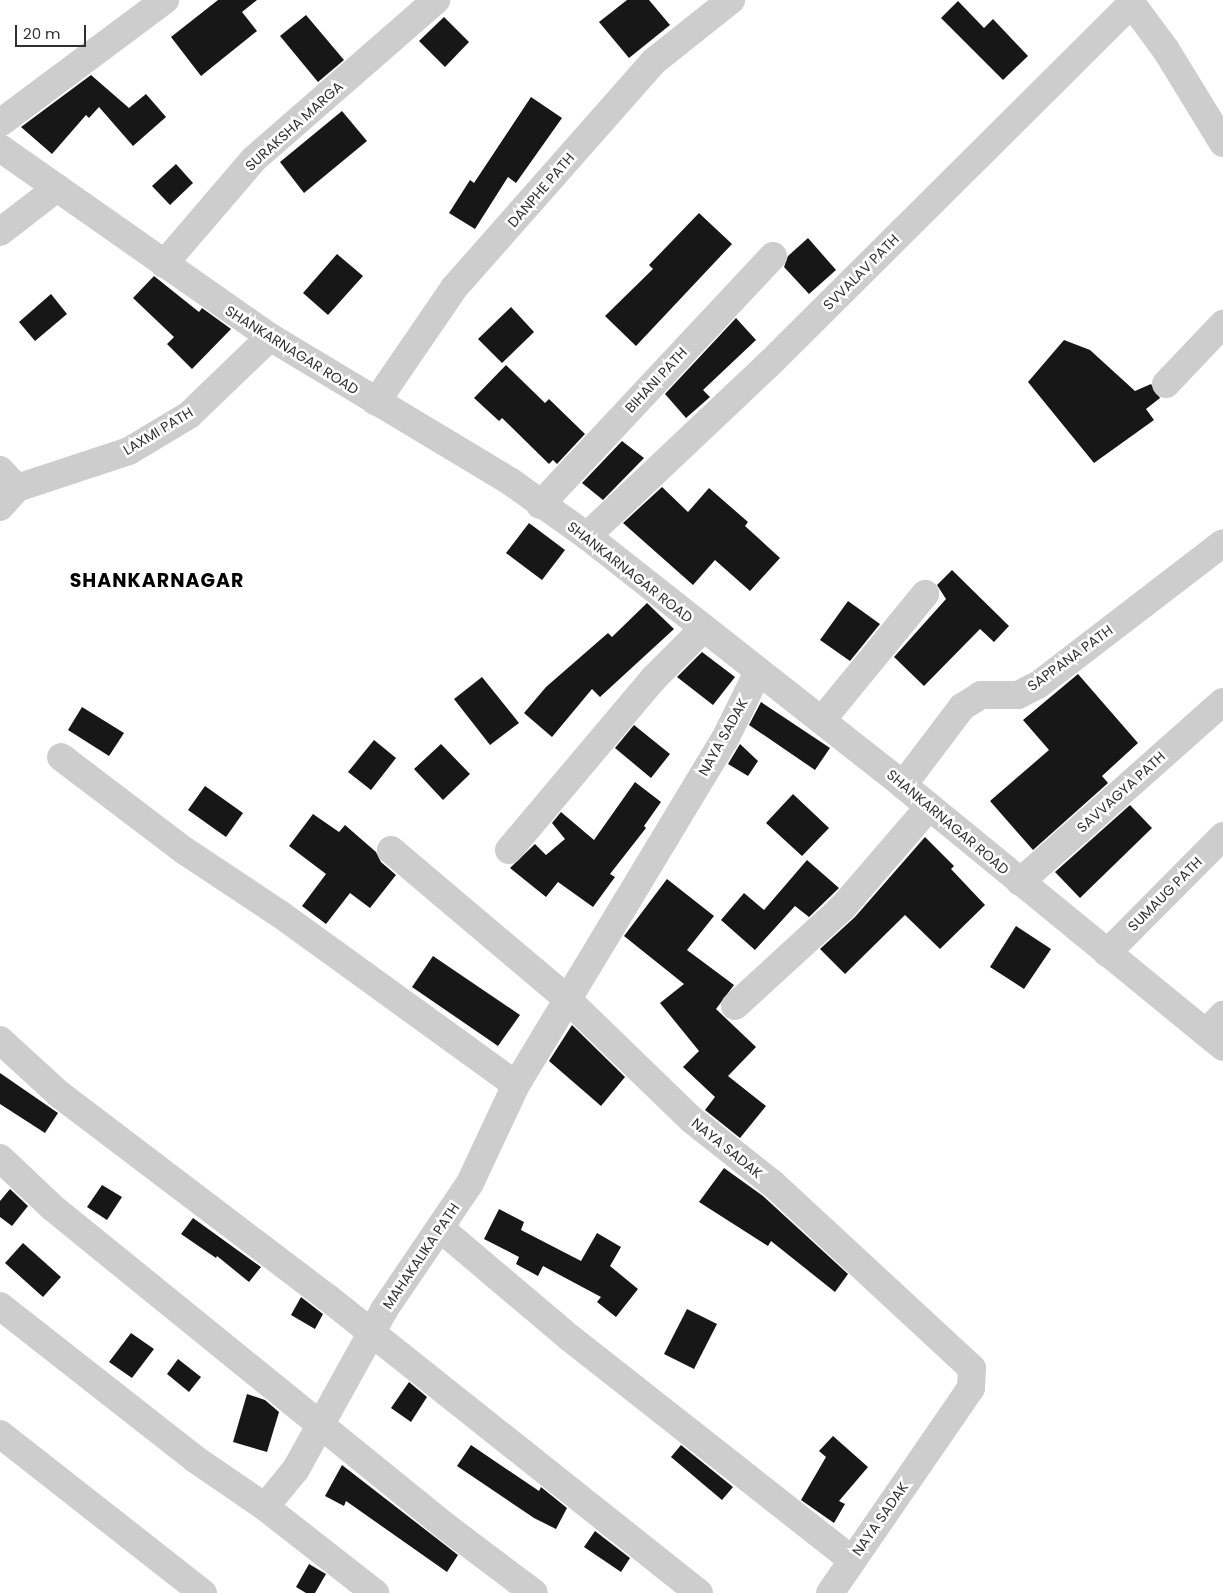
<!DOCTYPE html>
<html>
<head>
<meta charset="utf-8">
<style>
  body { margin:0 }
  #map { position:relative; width:1223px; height:1593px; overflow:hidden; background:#fff; font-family:Poppins,sans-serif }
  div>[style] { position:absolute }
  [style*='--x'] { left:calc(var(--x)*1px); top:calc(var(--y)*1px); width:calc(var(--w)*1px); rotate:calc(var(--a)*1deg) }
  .building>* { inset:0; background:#171717 }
  .minor>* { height:28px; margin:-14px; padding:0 14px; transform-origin:14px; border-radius:14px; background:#cdcdcd }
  span { translate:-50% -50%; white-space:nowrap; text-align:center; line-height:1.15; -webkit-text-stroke:5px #fff; paint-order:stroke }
  .street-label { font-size:14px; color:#303030 }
  .district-label { font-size:19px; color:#000; font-weight:700; letter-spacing:1px }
  .scale { position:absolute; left:15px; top:25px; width:71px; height:22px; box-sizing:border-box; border:2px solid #303030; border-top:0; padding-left:6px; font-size:15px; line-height:18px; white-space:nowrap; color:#303030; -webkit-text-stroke:4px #fff; paint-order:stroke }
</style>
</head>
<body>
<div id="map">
  <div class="building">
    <div style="clip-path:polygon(218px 0,257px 0,242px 12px,257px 31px,201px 76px,171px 37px)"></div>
    <div style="clip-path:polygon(627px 0,649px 0,670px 25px,629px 58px,599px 22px)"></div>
    <div style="clip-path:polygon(958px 1px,984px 28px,993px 19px,1028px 56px,1003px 80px,941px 18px)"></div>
    <div style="clip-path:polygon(306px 15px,344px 60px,318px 82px,280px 36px)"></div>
    <div style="clip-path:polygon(444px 17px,469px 42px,445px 67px,419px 41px)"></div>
    <div style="clip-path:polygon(91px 75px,129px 108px,146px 94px,166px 117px,133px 146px,99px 107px,89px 118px,86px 115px,52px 154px,21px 127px)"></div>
    <div style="clip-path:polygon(531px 97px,562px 118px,516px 183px,508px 177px,475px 229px,449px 213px,470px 180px,474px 183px)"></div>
    <div style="clip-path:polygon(342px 111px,367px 141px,304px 193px,280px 162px)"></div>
    <div style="clip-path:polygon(176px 164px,193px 183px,170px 205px,152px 186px)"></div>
    <div style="clip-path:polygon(699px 213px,732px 244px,636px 346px,605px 316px,653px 269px,649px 265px)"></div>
    <div style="clip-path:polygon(808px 238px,836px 270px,809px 294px,784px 267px,788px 256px)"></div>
    <div style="clip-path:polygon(337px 254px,363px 276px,328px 315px,303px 293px)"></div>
    <div style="clip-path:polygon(154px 276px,199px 312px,202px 308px,231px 329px,192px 369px,167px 344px,174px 337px,133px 298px)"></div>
    <div style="clip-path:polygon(51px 294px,67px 314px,35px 341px,19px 322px)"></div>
    <div style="clip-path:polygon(511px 307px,534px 332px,502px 363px,478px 339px)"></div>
    <div style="clip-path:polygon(736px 318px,756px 340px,703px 390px,710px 397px,686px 418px,665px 394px)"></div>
    <div style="clip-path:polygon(1064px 340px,1090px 350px,1135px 391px,1151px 384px,1160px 398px,1146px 409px,1154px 420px,1094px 463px,1028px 382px)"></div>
    <div style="clip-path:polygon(506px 365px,545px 403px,549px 399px,585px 434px,557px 464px,553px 460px,549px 464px,502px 418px,499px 421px,474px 398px)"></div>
    <div style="clip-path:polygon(622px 441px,644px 458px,603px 500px,582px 483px)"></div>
    <div style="clip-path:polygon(662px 487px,688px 512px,709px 488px,748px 522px,745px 526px,780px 558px,750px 591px,715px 560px,693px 585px,623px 523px)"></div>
    <div style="clip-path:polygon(529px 523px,565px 550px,542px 580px,506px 553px)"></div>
    <div style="clip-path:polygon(952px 570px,1009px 626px,994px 642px,980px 629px,924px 686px,894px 657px,946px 599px,937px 585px)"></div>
    <div style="clip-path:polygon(848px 601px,880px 624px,850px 661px,820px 640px)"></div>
    <div style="clip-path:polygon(647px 603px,674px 629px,600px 697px,592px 689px,552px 737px,524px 713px,546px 687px,608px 633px,612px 637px)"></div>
    <div style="clip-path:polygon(702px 652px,735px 677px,713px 705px,677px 677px)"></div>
    <div style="clip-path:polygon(1078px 674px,1138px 743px,1102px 776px,1108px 783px,1033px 850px,990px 801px,1049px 750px,1023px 720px)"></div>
    <div style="clip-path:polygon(482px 677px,519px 723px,490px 745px,454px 699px)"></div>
    <div style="clip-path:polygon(761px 702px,830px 748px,815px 770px,749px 725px)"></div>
    <div style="clip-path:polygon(82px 707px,124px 733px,109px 756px,68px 730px)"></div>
    <div style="clip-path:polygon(634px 725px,670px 754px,651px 778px,615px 748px)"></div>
    <div style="clip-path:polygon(374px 740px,396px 758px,371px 790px,348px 772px)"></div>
    <div style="clip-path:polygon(441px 744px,470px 774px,443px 800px,414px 769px)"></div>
    <div style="clip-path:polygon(740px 744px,758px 761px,748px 776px,728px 764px)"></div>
    <div style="clip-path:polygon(635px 782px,661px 802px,644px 826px,646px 828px,610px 874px,615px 877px,593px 907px,558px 882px,546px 897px,510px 868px,535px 844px,546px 855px,565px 839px,552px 823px,561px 812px,594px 840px)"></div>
    <div style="clip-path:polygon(205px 786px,243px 813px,226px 837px,188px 810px)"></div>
    <div style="clip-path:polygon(793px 794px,829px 828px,802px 856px,766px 823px)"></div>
    <div style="clip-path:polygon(1130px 805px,1152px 828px,1080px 898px,1055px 872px)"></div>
    <div style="clip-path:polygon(313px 814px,339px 832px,345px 825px,376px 852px,381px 862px,396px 875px,370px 908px,350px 893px,326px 924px,302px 906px,326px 874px,289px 846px)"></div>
    <div style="clip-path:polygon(925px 837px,954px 866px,951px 869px,985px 905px,940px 949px,905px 915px,845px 974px,820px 949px,855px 917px)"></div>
    <div style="clip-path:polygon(807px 860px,839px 888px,809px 917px,795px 906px,755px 950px,721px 920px,744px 893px,764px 910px)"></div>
    <div style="clip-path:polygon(667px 879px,714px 916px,687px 950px,734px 985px,716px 1009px,756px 1047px,728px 1076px,766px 1106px,740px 1138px,705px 1110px,715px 1097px,683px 1067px,699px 1051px,660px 1003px,684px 984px,624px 936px)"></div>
    <div style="clip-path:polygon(1016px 926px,1051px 949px,1024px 989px,990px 967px)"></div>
    <div style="clip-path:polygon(433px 956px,520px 1015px,498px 1046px,412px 987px)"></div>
    <div style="clip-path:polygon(572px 1025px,625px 1077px,601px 1106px,549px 1061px)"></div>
    <div style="clip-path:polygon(0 1073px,58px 1113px,45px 1133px,0 1104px)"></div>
    <div style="clip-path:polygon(724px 1168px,763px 1196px,848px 1274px,835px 1292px,771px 1241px,768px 1246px,699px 1202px)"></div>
    <div style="clip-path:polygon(102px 1185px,122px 1197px,107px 1220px,87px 1207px)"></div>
    <div style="clip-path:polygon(10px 1189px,28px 1206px,12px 1226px,0 1217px,0 1201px)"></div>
    <div style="clip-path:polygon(499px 1209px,524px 1222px,521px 1230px,581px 1261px,597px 1233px,621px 1247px,610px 1266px,638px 1289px,616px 1317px,597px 1302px,601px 1297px,543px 1266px,538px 1276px,516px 1264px,519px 1257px,484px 1239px)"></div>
    <div style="clip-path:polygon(193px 1218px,261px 1267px,249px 1282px,217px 1256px,216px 1258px,181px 1234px)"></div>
    <div style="clip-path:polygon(23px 1243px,61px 1277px,43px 1297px,5px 1263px)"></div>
    <div style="clip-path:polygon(301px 1297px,323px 1314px,315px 1329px,291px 1315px)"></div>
    <div style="clip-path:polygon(687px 1309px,717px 1324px,694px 1369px,664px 1354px)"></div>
    <div style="clip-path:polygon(131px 1333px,154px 1349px,132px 1378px,109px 1362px)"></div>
    <div style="clip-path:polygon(178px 1359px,201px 1377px,189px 1392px,167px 1374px)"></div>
    <div style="clip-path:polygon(409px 1382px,427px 1397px,411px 1422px,391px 1408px)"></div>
    <div style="clip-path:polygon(247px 1394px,265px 1400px,279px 1412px,267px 1452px,233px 1442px)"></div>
    <div style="clip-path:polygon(833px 1436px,868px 1467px,839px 1501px,845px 1504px,834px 1523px,801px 1500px,826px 1457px,819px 1451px)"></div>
    <div style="clip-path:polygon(471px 1445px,539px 1491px,541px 1487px,567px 1508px,556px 1529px,534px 1518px,457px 1466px)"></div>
    <div style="clip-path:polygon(681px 1445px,733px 1487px,722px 1500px,671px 1457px)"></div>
    <div style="clip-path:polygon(342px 1465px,458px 1555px,447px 1572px,346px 1501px,344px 1506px,325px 1496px)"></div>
    <div style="clip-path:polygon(595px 1531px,630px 1558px,621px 1572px,584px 1547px)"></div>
    <div style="clip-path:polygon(309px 1564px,326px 1574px,315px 1593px,306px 1593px,296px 1587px)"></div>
  </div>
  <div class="minor">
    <div style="--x:1129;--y:0;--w:62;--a:53.5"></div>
    <div style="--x:1166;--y:50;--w:109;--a:58.5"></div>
    <div style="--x:0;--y:123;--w:206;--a:-36.7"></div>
    <div style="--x:0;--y:148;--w:330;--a:35"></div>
    <div style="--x:270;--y:337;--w:281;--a:31"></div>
    <div style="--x:511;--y:482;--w:93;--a:35.4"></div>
    <div style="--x:587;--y:536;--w:402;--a:38.2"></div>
    <div style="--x:903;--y:785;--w:414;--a:39.3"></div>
    <div style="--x:0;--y:232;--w:72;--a:-37.7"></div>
    <div style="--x:164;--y:264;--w:138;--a:-49.4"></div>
    <div style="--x:254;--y:159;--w:242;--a:-41.1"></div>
    <div style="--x:1166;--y:384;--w:83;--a:-46.5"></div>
    <div style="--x:376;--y:402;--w:138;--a:-55.6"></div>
    <div style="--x:454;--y:288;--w:301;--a:-48.6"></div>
    <div style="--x:653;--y:62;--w:100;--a:-38.5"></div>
    <div style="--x:0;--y:470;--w:25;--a:47"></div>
    <div style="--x:540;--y:505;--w:341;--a:-46.9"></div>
    <div style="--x:0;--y:507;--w:25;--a:-48"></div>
    <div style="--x:17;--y:488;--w:118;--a:-18.3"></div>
    <div style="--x:129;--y:451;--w:70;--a:-31"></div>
    <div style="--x:189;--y:415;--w:112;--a:-43.9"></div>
    <div style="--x:587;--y:536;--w:248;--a:-43.4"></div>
    <div style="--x:767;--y:366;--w:513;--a:-44.84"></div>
    <div style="--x:822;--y:720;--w:163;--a:-50.7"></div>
    <div style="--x:61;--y:757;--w:156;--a:37.2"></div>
    <div style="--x:185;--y:851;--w:114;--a:33.6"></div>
    <div style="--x:280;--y:914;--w:291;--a:35.9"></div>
    <div style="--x:903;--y:785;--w:98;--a:-52.9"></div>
    <div style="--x:962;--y:707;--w:22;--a:-32"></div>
    <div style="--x:981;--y:695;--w:37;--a:0"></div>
    <div style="--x:1018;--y:695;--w:22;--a:-27"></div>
    <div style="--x:1038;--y:685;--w:233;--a:-37.5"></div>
    <div style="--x:391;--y:850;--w:229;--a:40.2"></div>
    <div style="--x:566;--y:998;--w:175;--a:44.1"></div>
    <div style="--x:692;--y:1120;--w:103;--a:38.3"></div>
    <div style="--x:773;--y:1184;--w:271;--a:42.8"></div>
    <div style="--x:972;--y:1368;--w:20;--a:93"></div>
    <div style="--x:971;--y:1388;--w:249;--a:124.5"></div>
    <div style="--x:509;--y:850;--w:224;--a:-49.9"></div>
    <div style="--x:653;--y:679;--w:69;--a:-45"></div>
    <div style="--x:1020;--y:882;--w:271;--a:-41.6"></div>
    <div style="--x:1107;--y:953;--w:165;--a:-45.2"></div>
    <div style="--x:735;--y:1006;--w:147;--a:-42.5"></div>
    <div style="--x:843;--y:907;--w:132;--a:-49.3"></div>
    <div style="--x:1206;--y:1033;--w:25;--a:-47"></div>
    <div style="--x:0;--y:1040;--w:80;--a:42.5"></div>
    <div style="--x:59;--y:1094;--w:338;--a:37.2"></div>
    <div style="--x:328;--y:1298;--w:474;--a:38.5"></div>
    <div style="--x:0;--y:1158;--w:73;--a:43.3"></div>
    <div style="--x:53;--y:1208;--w:505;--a:39.05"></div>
    <div style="--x:445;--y:1526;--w:111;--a:37"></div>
    <div style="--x:441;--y:1229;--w:169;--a:40.2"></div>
    <div style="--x:570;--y:1338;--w:359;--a:38.2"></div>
    <div style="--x:0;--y:1306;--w:248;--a:38.1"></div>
    <div style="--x:195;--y:1459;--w:85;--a:34.4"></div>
    <div style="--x:265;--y:1507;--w:140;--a:38"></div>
    <div style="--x:0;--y:1434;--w:258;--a:38.1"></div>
    <div style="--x:265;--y:1507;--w:49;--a:-50.8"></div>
    <div style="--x:296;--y:1469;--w:182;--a:-61"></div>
    <div style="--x:384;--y:1310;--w:153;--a:-55.9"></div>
    <div style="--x:470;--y:1183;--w:108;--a:-64.9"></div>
    <div style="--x:516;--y:1085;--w:404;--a:-58.9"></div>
    <div style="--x:725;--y:739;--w:75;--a:-63.8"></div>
  </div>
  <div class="street-label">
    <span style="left:294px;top:126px;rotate:-42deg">SURAKSHA MARGA</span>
    <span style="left:541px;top:190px;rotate:-49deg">DANPHE PATH</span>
    <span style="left:861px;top:272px;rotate:-45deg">SVVALAV PATH</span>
    <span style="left:292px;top:350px;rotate:32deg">SHANKARNAGAR ROAD</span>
    <span style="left:656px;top:380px;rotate:-47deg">BIHANI PATH</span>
    <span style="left:158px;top:431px;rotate:-31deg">LAXMI PATH</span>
    <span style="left:630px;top:572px;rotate:38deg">SHANKARNAGAR ROAD</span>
    <span style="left:1070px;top:658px;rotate:-36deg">SAPPANA PATH</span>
    <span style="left:723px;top:737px;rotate:-61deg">NAYA SADAK</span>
    <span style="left:1121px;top:792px;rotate:-42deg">SAVVAGYA PATH</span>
    <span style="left:948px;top:822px;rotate:40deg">SHANKARNAGAR ROAD</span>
    <span style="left:1165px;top:894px;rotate:-45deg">SUMAUG PATH</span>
    <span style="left:727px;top:1148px;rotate:39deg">NAYA SADAK</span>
    <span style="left:421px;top:1256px;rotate:-56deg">MAHAKALIKA PATH</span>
    <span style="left:880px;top:1519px;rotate:-55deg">NAYA SADAK</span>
  </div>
  <div class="district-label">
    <span style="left:157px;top:581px">SHANKARNAGAR</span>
  </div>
  <div class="scale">20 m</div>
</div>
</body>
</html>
